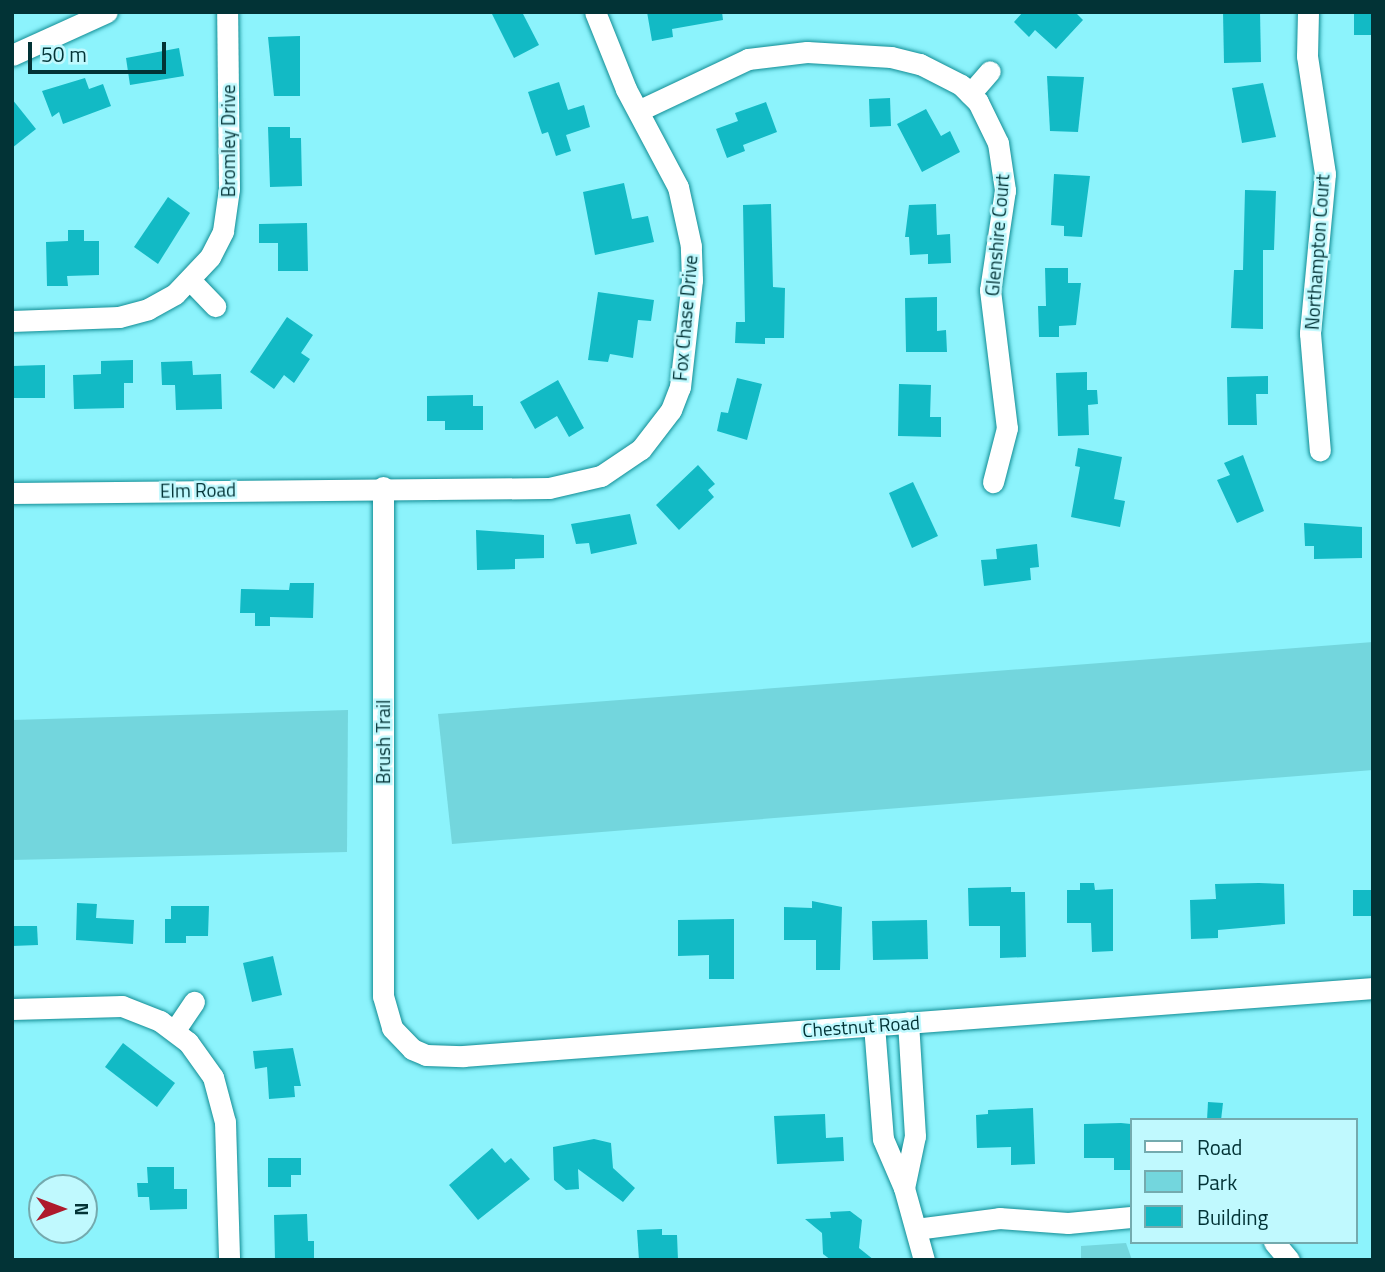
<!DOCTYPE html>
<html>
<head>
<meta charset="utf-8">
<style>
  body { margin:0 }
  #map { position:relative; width:1385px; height:1272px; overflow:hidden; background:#8cf3fc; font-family:"Titillium Web",sans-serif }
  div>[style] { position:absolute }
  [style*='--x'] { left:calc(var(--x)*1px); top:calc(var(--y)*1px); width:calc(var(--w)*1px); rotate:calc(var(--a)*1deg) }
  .green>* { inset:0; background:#73d6dd }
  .building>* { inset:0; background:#12bac5 }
  .roads { filter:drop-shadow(0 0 2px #128d95) drop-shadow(0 0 2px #128d95) }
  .street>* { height:21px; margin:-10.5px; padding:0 10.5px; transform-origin:10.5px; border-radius:10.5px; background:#fff }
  span { translate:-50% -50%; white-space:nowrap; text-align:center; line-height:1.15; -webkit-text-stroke:5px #c0f9fe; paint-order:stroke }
  .street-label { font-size:19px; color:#023336 }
  .frame { position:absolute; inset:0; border:14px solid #023336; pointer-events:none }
  .legend { position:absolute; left:1130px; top:1118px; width:228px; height:126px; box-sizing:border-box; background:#c0f9fe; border:2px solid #74aaae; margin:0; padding:9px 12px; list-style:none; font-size:21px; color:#023336 }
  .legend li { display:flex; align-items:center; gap:14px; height:35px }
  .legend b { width:35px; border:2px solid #74aaae }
  .north { position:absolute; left:28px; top:1174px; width:70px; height:70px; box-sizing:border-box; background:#c0f9fe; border:2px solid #74aaae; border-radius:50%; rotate:90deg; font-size:19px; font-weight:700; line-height:28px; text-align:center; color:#023336 }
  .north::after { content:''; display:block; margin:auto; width:24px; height:32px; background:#ae1a2c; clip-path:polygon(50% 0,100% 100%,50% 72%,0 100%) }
  .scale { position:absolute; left:28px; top:42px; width:138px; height:32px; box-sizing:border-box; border:4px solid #023336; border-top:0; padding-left:9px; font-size:21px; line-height:24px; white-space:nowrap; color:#023336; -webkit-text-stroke:5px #c0f9fe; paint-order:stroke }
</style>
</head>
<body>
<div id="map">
  <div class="green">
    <div style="clip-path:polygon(1373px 642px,1373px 770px,452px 844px,438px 714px)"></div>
    <div style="clip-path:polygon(348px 710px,347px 852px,12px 860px,12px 720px)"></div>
    <div style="clip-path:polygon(1126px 1243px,1132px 1260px,1081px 1260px,1081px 1246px)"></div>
  </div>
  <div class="building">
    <div style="clip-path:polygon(491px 12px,522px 12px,539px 45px,514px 58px)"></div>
    <div style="clip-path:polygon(647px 12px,722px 12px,723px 20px,672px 29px,673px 37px,652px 41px)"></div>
    <div style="clip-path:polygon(1023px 12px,1075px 12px,1083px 20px,1056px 49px,1035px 30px,1029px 37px,1014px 22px)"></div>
    <div style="clip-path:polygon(1223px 12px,1260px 12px,1261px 62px,1224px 63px)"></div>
    <div style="clip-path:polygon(1354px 14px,1373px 14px,1373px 35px,1354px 35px)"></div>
    <div style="clip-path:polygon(300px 36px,300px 96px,274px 96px,268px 37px)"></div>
    <div style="clip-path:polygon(179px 48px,184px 76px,130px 85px,126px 58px)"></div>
    <div style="clip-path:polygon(1047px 76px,1084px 77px,1078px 132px,1050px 131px)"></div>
    <div style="clip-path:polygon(85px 78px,89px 89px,103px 84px,111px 106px,63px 124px,59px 112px,52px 117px,42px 91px)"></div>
    <div style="clip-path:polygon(559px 82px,568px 110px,584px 105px,590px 127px,566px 135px,571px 151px,556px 156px,548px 132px,542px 134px,528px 92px)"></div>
    <div style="clip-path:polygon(1263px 83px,1276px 137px,1242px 143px,1232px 88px)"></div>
    <div style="clip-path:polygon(890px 98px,891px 126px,870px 127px,869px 99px)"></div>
    <div style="clip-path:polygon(12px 99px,36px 129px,12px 148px)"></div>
    <div style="clip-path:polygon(766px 102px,777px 132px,743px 145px,745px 151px,727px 158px,716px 129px,738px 121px,735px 113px)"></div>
    <div style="clip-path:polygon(926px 109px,941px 136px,950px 131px,960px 152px,922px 172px,897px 124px)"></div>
    <div style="clip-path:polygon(268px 127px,290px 127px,290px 138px,301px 138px,302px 186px,270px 187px)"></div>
    <div style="clip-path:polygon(1054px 174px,1090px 176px,1082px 237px,1064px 236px,1064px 226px,1051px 225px)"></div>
    <div style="clip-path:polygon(624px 183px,632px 219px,648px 216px,654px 242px,595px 255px,583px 192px)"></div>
    <div style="clip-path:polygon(1245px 190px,1276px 191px,1274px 250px,1263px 250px,1263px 329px,1231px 328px,1234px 270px,1243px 270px)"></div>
    <div style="clip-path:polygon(168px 197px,190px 213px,158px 264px,134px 247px)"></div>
    <div style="clip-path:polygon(771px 204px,773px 287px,785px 288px,784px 338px,765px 338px,765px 344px,735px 343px,736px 322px,745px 322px,743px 205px)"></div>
    <div style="clip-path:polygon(936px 204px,937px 235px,950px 234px,951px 263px,928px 264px,928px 254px,910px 255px,909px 237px,905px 237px,909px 205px)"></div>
    <div style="clip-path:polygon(307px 223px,308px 271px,278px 271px,278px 243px,259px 243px,259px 224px)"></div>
    <div style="clip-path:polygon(68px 230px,84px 230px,84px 241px,99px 241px,99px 275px,67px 276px,68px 286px,47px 286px,46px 242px,68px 241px)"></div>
    <div style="clip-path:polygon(1045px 268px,1068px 268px,1068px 283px,1081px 283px,1076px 325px,1059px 326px,1059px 337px,1039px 337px,1038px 306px,1046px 306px)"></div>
    <div style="clip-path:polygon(598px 292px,654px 300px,651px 321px,638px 320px,633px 358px,610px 354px,608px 362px,588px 360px)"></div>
    <div style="clip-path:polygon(937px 297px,937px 331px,946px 330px,947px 352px,906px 352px,905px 298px)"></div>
    <div style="clip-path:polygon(287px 317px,313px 335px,301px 353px,310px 359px,294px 383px,284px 375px,274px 389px,250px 372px)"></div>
    <div style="clip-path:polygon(133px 360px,133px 383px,124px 383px,124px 408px,74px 409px,73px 375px,101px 374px,101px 361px)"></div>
    <div style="clip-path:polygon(192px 361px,193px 375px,221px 374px,222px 409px,176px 410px,175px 385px,162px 385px,161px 362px)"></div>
    <div style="clip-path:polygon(45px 365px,45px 398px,12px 398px,12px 366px)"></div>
    <div style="clip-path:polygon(1087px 372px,1087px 390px,1097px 390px,1098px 404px,1088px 405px,1089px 435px,1058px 436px,1056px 373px)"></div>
    <div style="clip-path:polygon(1268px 376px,1268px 394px,1256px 394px,1257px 425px,1228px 425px,1227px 377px)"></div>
    <div style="clip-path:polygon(737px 378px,762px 384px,747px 440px,717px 431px,721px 412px,728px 413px)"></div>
    <div style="clip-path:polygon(558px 380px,584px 428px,569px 437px,557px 416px,535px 429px,520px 402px)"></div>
    <div style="clip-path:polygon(899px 384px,931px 385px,930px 417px,941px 417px,941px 437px,898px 436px)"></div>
    <div style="clip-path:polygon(473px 395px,473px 406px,483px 406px,483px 430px,445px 430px,445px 421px,427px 421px,427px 396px)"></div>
    <div style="clip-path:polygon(1078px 448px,1122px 457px,1114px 499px,1125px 501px,1120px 527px,1071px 517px,1080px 467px,1075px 466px)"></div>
    <div style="clip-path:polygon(1243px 455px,1264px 511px,1237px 523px,1217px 480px,1230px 475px,1224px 463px)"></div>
    <div style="clip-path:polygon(698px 465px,715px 484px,708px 490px,714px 497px,679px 530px,656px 505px)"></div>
    <div style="clip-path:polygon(913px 482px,938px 536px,912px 548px,889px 493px)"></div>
    <div style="clip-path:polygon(630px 514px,637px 544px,591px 554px,589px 543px,576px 544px,571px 524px)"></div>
    <div style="clip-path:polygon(1304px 523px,1362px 527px,1362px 558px,1314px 559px,1314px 546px,1305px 546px)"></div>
    <div style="clip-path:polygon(476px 530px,544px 535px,544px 558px,515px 559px,515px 569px,477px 570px)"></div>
    <div style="clip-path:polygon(1037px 544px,1039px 567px,1030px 568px,1031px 580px,984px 586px,981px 560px,997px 559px,996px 549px)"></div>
    <div style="clip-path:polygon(290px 583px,314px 583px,313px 618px,270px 617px,270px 626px,255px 626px,255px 613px,240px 613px,241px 589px,289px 590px)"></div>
    <div style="clip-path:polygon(1080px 883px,1094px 883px,1095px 890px,1113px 889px,1113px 951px,1092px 952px,1091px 923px,1067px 923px,1067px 890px,1080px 890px)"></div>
    <div style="clip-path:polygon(1259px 883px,1284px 884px,1285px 924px,1218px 930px,1218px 938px,1191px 939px,1190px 900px,1216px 899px,1215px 884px)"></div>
    <div style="clip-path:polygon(1011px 887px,1011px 892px,1025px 892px,1026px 957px,1000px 958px,1000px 926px,969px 926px,968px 888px)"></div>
    <div style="clip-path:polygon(1353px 890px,1373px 890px,1373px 916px,1353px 916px)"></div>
    <div style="clip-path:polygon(812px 901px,842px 907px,840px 970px,816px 970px,816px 940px,784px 940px,784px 907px,812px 908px)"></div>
    <div style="clip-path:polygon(77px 903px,97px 904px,96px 918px,134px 920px,133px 944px,76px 940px)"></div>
    <div style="clip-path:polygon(171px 906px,209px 906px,208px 936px,186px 936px,186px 943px,165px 943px,165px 919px,171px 919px)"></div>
    <div style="clip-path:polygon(734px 919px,734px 979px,709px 979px,709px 955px,678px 956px,678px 920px)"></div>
    <div style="clip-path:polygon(927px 920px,928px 959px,873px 960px,872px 921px)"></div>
    <div style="clip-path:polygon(12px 926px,37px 926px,38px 945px,12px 946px)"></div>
    <div style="clip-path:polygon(273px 956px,282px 995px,252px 1002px,243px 963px)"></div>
    <div style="clip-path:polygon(123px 1043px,175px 1083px,157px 1107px,105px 1067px)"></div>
    <div style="clip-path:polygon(293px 1048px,301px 1086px,294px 1086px,295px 1097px,269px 1099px,267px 1067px,255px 1069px,253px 1051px)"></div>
    <div style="clip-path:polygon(1208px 1102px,1223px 1103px,1221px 1120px,1207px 1120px)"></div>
    <div style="clip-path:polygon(1033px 1108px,1035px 1164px,1011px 1165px,1011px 1147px,977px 1148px,976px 1115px,988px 1114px,988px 1110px)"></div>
    <div style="clip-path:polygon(825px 1114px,826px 1138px,843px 1137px,844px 1161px,777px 1164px,774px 1116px)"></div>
    <div style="clip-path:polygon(1121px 1123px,1131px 1124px,1131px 1170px,1114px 1170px,1114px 1158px,1084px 1158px,1084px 1124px)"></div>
    <div style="clip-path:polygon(594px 1139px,611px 1143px,613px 1168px,635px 1188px,623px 1202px,578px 1169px,579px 1189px,566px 1190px,554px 1180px,553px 1147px)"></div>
    <div style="clip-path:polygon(492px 1148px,505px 1163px,511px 1158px,530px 1179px,478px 1220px,449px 1185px)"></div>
    <div style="clip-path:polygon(268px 1158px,301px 1158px,301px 1175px,291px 1175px,291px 1187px,268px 1187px)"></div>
    <div style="clip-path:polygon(147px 1167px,174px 1167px,174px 1189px,187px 1189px,187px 1209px,150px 1210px,149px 1197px,138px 1197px,137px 1183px,148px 1183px)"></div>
    <div style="clip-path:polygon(850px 1211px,862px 1220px,859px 1248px,874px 1260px,831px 1260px,823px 1254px,822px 1233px,805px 1219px,831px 1218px,830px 1212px)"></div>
    <div style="clip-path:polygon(307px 1214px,308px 1241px,314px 1241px,314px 1260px,275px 1260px,274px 1215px)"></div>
    <div style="clip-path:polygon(662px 1229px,662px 1235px,677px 1235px,678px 1260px,639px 1260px,637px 1230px)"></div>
  </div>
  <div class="roads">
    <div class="street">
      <div style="--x:1308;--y:12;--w:44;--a:91.3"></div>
      <div style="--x:1307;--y:56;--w:119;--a:81.3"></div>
      <div style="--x:1325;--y:174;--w:160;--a:95.4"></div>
      <div style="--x:1310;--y:333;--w:118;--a:85.2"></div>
      <div style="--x:12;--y:55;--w:104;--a:-24.4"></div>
      <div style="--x:970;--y:94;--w:30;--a:-49"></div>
      <div style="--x:640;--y:110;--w:119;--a:-25.3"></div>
      <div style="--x:748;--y:59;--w:59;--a:-6.8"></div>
      <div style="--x:807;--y:52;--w:84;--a:3.4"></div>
      <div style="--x:891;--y:57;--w:30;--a:14"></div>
      <div style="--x:920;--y:64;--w:46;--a:27.1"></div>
      <div style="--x:961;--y:85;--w:24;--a:45"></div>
      <div style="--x:978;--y:102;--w:46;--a:64"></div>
      <div style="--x:998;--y:143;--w:48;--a:81.5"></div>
      <div style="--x:1005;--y:190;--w:101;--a:98.5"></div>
      <div style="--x:990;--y:290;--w:139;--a:83"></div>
      <div style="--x:1007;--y:428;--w:56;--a:104.5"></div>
      <div style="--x:191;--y:281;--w:35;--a:46"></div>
      <div style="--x:12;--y:321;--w:107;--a:-2.1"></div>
      <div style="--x:119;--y:317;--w:30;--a:-15"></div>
      <div style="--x:148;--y:309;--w:31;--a:-29"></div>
      <div style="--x:175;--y:294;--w:51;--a:-46.6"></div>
      <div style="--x:210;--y:257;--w:29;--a:-63"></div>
      <div style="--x:223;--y:231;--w:42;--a:-81.9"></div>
      <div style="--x:229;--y:189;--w:177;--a:-90.6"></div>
      <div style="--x:383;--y:487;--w:509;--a:90"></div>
      <div style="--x:383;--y:996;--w:33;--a:74"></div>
      <div style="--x:392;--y:1028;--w:29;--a:46"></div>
      <div style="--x:412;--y:1049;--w:15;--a:23"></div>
      <div style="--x:426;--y:1055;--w:37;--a:2"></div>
      <div style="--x:463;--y:1056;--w:913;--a:-4.27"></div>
      <div style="--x:12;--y:493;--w:537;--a:-0.53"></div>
      <div style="--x:549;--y:488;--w:53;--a:-13"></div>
      <div style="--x:601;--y:476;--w:48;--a:-34"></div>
      <div style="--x:641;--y:449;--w:49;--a:-52.4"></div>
      <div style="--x:671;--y:410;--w:25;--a:-69"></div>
      <div style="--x:680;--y:387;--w:108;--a:-83.6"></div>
      <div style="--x:692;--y:280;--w:34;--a:-92"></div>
      <div style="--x:691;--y:246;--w:60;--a:-102.4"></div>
      <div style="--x:678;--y:187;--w:111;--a:-118"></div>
      <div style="--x:626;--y:89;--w:83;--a:-111.9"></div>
      <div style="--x:12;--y:1009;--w:110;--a:-1.6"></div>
      <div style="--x:122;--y:1006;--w:41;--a:21.5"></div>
      <div style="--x:160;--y:1021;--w:35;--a:37"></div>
      <div style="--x:188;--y:1042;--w:43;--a:54.5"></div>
      <div style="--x:213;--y:1077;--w:47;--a:75.1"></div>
      <div style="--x:225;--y:1122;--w:138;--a:88.3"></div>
      <div style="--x:874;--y:1025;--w:114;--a:85.5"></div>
      <div style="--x:883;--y:1139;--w:53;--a:66.8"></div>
      <div style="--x:904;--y:1188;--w:75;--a:74.5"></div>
      <div style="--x:175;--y:1030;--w:34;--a:-56"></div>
      <div style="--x:904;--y:1188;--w:53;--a:-78.1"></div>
      <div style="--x:915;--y:1136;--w:114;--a:-93.5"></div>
      <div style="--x:916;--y:1229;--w:84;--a:-7.5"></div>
      <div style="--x:999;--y:1218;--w:69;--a:4.1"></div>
      <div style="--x:1068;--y:1223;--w:63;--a:-5.4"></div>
      <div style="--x:1274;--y:1242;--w:23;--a:50"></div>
    </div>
  </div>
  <div class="street-label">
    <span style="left:228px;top:141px;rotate:-90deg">Bromley Drive</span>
    <span style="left:997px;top:235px;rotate:-85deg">Glenshire Court</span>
    <span style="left:1317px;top:252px;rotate:-86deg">Northampton Court</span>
    <span style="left:685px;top:318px;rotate:-85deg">Fox Chase Drive</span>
    <span style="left:198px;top:490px;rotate:-1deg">Elm Road</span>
    <span style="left:383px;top:742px;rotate:-90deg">Brush Trail</span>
    <span style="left:861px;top:1026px;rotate:-4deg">Chestnut Road</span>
  </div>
  <div class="frame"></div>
  <ul class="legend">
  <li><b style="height:9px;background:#fff"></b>Road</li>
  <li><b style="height:19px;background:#73d6dd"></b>Park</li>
  <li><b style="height:19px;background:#12bac5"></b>Building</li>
  </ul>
  <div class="north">N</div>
  <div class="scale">50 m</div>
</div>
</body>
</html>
